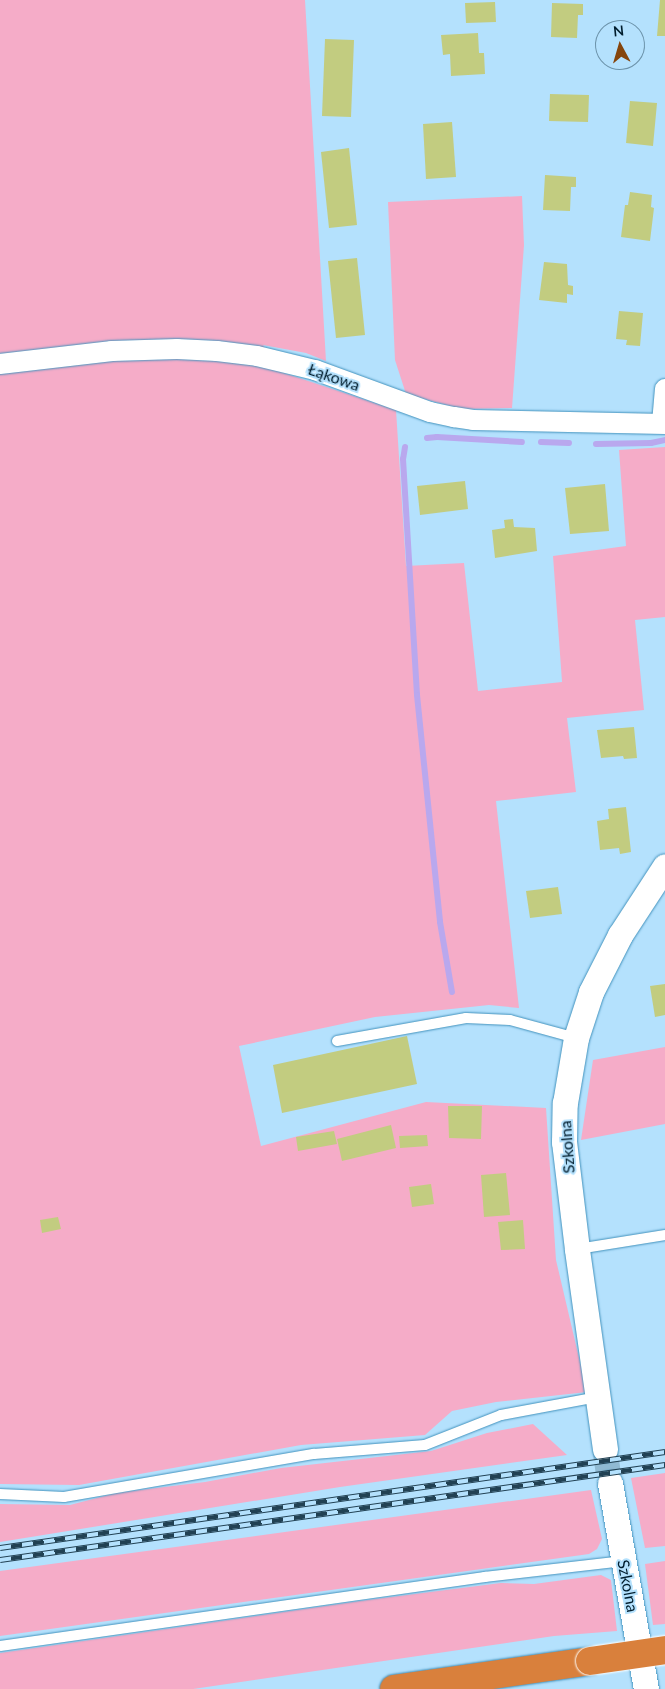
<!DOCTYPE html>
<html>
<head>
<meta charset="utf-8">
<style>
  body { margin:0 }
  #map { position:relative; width:665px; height:1689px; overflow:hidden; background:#b4e1fd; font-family:Lato,sans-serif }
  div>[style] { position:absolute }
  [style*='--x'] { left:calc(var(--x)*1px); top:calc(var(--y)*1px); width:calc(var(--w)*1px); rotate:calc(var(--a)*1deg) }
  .green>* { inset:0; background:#f5acc8 }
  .stream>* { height:6px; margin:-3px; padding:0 3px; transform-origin:3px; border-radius:3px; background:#b9a8ee }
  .building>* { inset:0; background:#c2cc80 }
  .tertiary-tunnel>* { height:25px; margin-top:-12.5px; transform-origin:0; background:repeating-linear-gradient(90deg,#90bad3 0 25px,transparent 0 37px) }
  .roads { filter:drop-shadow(0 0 1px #4292bd) drop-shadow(0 0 1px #4292bd) }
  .service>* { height:10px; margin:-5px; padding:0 5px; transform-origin:5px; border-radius:5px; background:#fff }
  .minor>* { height:20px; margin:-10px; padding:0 10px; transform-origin:10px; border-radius:10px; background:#fff }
  .tertiary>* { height:25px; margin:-12.5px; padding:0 12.5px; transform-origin:12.5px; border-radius:12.5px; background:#fff }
  .motorway>* { height:28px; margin:-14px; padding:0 14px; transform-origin:14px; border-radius:14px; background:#d9803c }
  .rail>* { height:5.5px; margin-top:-2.75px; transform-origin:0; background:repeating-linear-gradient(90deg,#b4e1fd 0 11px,#214153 0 22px); box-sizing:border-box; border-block:1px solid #214153 }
  .bridges { filter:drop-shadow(0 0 1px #fff) drop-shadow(0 0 1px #fff) }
  .motorway-bridge>* { height:28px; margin:-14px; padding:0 14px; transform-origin:14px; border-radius:14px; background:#d9803c }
  span { translate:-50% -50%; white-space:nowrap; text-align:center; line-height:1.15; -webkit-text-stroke:4px #b4e1fd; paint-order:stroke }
  .street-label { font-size:16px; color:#001d2d }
  .north { position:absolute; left:595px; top:20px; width:50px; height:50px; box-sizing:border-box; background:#b4e1fd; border:1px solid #6c93aa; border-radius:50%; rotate:354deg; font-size:14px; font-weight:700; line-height:20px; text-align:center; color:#001d2d }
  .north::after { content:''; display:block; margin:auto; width:18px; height:22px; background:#85450c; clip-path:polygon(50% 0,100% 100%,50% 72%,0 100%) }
</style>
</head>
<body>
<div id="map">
  <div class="green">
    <div style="clip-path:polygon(0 0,305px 0,326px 361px,306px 353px,263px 345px,284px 373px,396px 410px,406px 566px,464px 563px,478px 691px,562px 682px,553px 556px,626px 546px,619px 450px,665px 447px,665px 617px,635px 620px,644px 710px,567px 718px,576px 792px,496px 801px,519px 1008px,489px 1005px,375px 1017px,239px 1046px,261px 1146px,426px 1102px,546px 1108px,556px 1260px,587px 1392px,496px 1402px,452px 1411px,425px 1435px,301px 1445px,79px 1485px,0 1484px)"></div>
    <div style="clip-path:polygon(522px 196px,524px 245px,512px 408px,461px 409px,406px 394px,395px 360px,388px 202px)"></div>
    <div style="clip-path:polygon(665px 1047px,665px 1124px,581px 1140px,593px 1060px)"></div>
    <div style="clip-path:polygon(533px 1424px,567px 1455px,340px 1487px,0 1542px,0 1504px,70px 1505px,116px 1493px,205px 1482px,281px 1468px,431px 1451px,487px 1433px)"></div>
    <div style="clip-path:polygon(665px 1473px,665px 1546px,645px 1548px,631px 1478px)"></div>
    <div style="clip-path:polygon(591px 1490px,602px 1539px,597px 1549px,589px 1554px,0 1636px,0 1571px)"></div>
    <div style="clip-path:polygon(665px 1561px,665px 1624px,653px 1625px,645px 1564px)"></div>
    <div style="clip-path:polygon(601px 1575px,611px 1580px,617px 1631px,554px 1636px,193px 1689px,0 1689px,0 1653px,360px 1601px,501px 1583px,534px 1584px)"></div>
  </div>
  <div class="stream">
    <div style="--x:427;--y:438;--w:10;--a:-6"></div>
    <div style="--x:437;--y:437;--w:85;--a:3.4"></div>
    <div style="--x:541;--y:442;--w:28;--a:2"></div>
    <div style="--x:596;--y:444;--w:55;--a:-1"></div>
    <div style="--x:651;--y:443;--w:14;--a:-12"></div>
    <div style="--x:405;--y:447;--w:12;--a:99"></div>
    <div style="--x:403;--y:459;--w:236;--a:86.6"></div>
    <div style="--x:417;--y:695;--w:228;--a:84.2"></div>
    <div style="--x:440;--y:922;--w:71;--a:80.3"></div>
  </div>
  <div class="building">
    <div style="clip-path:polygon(660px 0,665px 0,665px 36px,657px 36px)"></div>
    <div style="clip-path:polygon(495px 2px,496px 22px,466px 23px,465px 3px)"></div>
    <div style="clip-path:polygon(552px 3px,583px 4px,583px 15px,578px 15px,577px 38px,551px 37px)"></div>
    <div style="clip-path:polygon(478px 33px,479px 53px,484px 53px,485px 74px,451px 76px,450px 54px,443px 55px,441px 35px)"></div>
    <div style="clip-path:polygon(325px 39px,354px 40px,351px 117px,322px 116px)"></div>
    <div style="clip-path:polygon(550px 94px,589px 95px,588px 122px,549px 121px)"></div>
    <div style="clip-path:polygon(630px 101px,657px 103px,653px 146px,626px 143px)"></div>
    <div style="clip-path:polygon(452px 122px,456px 177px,426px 179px,423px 124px)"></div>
    <div style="clip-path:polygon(349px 148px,357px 225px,329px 228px,321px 152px)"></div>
    <div style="clip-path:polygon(545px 175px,576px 177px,576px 187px,571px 187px,570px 211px,543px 210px)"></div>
    <div style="clip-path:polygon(630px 192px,652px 195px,651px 207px,654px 208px,650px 241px,621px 237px,625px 205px,628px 205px)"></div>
    <div style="clip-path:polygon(357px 258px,365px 335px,336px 338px,328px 261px)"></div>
    <div style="clip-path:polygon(544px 262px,567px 264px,568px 285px,573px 286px,573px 295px,567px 294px,567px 303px,539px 300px)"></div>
    <div style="clip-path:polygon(619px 311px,643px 313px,640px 346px,626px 345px,627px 340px,616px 339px)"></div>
    <div style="clip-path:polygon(465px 481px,468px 509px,420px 515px,417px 486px)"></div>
    <div style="clip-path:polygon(605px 484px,609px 531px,570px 534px,565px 488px)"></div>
    <div style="clip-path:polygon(513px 519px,514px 527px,535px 528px,537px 551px,495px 558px,492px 530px,505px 528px,504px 520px)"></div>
    <div style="clip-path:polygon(634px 727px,637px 758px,624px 759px,623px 756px,601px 758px,597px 730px)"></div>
    <div style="clip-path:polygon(626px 807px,631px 852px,620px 854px,619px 848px,600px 850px,597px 821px,609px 819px,608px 809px)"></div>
    <div style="clip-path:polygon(558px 887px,562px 914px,530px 918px,526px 891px)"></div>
    <div style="clip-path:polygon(665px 984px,665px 1015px,655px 1017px,650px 986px)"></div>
    <div style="clip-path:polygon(407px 1036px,417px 1084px,282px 1113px,273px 1065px)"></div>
    <div style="clip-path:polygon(448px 1106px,482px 1106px,481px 1139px,449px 1138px)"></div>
    <div style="clip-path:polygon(391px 1125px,396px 1148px,342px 1161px,337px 1139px)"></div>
    <div style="clip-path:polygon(334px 1131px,337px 1144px,298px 1151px,296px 1137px)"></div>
    <div style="clip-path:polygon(427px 1135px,428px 1146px,400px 1148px,399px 1136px)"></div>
    <div style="clip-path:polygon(506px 1173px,510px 1215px,484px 1217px,481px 1175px)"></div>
    <div style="clip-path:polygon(431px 1184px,434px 1204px,412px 1207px,409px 1187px)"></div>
    <div style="clip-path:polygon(58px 1217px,61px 1229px,42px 1233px,40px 1220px)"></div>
    <div style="clip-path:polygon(523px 1220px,525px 1249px,501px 1250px,498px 1222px)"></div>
  </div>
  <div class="tertiary-tunnel">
    <div style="--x:605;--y:1449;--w:34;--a:82"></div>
  </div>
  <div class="roads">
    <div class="service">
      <div style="--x:337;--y:1041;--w:131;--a:-10.1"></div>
      <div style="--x:466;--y:1018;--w:44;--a:2.6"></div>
      <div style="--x:510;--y:1020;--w:68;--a:15.3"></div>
      <div style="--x:578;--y:1249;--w:88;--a:-9.1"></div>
      <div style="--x:0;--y:1494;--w:64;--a:2.7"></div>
      <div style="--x:64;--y:1497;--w:254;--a:-9.8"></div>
      <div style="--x:314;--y:1454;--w:111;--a:-4.6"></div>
      <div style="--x:425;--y:1445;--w:82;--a:-21.5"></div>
      <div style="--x:501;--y:1415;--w:99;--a:-10.5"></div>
      <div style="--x:0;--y:1646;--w:490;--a:-8.1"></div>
      <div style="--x:485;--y:1577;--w:139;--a:-6.6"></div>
    </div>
    <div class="minor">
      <div style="--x:0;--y:364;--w:113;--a:-6.6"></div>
      <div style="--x:112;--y:351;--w:65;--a:-1.8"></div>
      <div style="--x:177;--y:349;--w:40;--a:2.9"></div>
      <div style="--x:217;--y:351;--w:40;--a:7.1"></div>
      <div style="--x:257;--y:356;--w:60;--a:13.6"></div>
      <div style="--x:315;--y:370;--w:122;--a:20.1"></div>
      <div style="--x:430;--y:412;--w:25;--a:12"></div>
      <div style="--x:454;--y:417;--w:19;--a:9"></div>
      <div style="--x:473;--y:420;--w:192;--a:1.2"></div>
      <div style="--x:662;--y:423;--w:34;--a:-85"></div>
    </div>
    <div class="tertiary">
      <div style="--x:605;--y:1449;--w:202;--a:-98"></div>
      <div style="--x:577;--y:1249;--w:108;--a:-96.9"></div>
      <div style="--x:564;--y:1142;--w:39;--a:-89"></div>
      <div style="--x:565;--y:1103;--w:66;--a:-80.4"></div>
      <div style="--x:576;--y:1038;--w:48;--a:-71.9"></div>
      <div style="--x:591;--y:992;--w:64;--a:-63"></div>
      <div style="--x:620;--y:935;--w:82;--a:-56.9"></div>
      <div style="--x:610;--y:1483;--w:209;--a:80.1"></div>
    </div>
    <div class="motorway">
      <div style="--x:394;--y:1689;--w:198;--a:-8.1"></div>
    </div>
  </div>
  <div class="rail">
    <div style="--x:0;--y:1548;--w:672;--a:-8.21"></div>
    <div style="--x:0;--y:1560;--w:672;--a:-8.13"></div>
  </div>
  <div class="bridges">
    <div class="motorway-bridge">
      <div style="--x:590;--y:1661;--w:76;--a:-8.3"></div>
    </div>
  </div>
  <div class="street-label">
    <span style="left:334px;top:377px;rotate:19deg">Łąkowa</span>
    <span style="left:567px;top:1147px;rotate:-94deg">Szkolna</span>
    <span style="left:628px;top:1586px;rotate:79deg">Szkolna</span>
  </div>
  <div class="north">N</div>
</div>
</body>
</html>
